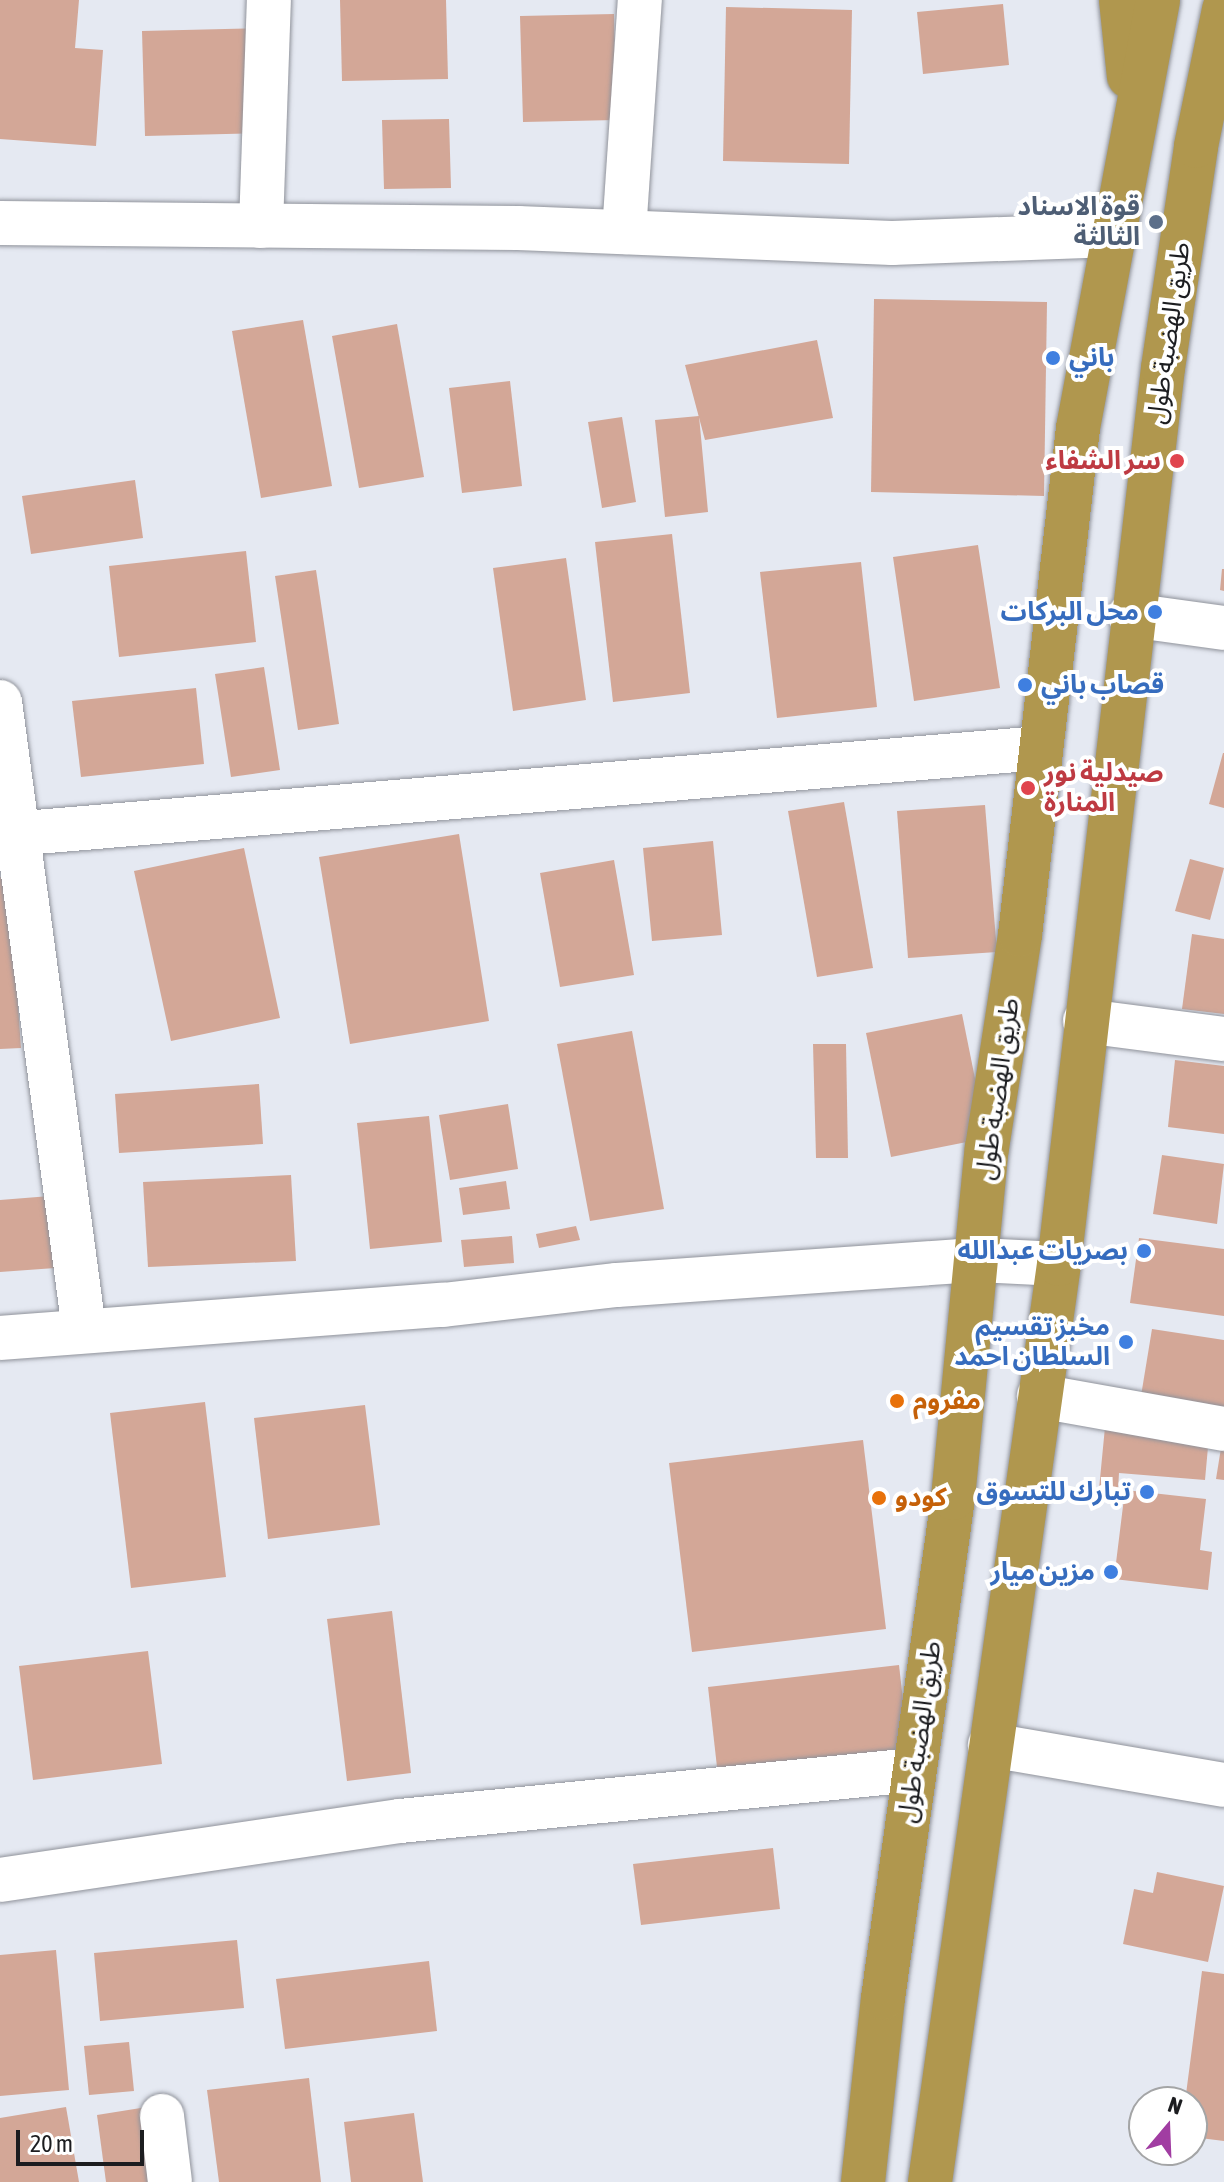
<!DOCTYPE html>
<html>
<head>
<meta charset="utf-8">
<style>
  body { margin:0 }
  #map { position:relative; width:1224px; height:2182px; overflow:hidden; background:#e5e9f2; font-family:"Asap Condensed","Noto Sans Arabic",sans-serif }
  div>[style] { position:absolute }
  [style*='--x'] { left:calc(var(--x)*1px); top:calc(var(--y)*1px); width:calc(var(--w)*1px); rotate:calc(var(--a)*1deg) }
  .building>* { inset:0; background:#d3a797 }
  .roads { filter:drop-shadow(0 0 2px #90939b) drop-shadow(0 0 2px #90939b) }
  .street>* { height:44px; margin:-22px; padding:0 22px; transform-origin:22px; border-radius:22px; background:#fff }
  .secondary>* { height:44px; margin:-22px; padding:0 22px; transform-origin:22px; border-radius:22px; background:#fff }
  .highway>* { height:44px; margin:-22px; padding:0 22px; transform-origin:22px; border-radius:22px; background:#b0974e }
  .dots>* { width:22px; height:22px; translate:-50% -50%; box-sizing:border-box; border:4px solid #fff; border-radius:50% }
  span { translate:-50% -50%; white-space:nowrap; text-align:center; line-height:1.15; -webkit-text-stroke:8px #fff; paint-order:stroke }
  .service-label { font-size:26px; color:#4e5e75; font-weight:700 }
  .right { translate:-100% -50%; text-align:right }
  .street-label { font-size:26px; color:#1c1d20 }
  .shop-label { font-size:26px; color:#366cbe; font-weight:700 }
  .left { translate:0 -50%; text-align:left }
  .health-label { font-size:26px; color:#be3a42; font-weight:700 }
  .food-label { font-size:26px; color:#c56008; font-weight:700 }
  .north { position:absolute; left:1128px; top:2086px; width:80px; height:80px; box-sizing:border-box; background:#fff; border:2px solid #a4a5a6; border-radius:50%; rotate:19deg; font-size:22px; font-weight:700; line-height:32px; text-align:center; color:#1c1d20 }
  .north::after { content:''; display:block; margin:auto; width:28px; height:36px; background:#a13da2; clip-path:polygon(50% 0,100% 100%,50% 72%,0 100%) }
  .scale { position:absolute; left:16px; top:2130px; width:128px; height:36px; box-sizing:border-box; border:4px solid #1c1d20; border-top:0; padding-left:10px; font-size:24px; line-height:28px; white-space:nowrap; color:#1c1d20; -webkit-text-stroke:6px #fff; paint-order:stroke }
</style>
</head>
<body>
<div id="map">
  <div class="building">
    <div style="clip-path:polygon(0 0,79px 0,75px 48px,103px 50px,96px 146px,0 139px)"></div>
    <div style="clip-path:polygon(340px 0,446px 0,448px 79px,342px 81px)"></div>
    <div style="clip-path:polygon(1003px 4px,1009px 65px,923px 74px,917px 12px)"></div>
    <div style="clip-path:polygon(726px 7px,852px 10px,849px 164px,723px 161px)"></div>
    <div style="clip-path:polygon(614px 14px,616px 120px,523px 122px,520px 16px)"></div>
    <div style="clip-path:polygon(261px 28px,263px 133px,145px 136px,142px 31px)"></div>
    <div style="clip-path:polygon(449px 119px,451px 188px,384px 189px,382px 120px)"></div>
    <div style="clip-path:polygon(874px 299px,1047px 302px,1044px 496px,871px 492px)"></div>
    <div style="clip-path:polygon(303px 320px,332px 486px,261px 498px,232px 331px)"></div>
    <div style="clip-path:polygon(397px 324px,424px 477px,359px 488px,332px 336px)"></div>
    <div style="clip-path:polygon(817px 340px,833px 418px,705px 440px,685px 365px)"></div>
    <div style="clip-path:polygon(510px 381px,522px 486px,462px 493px,449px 388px)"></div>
    <div style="clip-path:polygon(699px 416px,708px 512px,665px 517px,655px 420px)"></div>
    <div style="clip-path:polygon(622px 417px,636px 502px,602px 508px,588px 422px)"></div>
    <div style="clip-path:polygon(135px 480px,143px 538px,31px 554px,22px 496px)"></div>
    <div style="clip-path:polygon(672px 534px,690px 693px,613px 702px,595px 542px)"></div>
    <div style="clip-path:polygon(978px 545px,1000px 688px,914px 701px,893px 557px)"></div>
    <div style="clip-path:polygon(246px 551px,256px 642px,119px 657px,109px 566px)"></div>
    <div style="clip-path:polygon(566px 558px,586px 700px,513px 711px,493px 568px)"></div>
    <div style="clip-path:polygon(861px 562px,877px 707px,777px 718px,760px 572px)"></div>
    <div style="clip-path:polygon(1222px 569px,1224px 569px,1224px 591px,1220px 590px)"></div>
    <div style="clip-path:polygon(316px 570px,339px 724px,298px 730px,275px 576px)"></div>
    <div style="clip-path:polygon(264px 667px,280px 770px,231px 777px,215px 674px)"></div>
    <div style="clip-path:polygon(196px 688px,204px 764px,81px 777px,72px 701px)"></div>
    <div style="clip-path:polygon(1223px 753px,1224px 753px,1224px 808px,1209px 804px)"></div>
    <div style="clip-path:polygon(844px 802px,873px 968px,817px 977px,788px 811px)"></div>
    <div style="clip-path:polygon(985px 805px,997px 952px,908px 958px,897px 811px)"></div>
    <div style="clip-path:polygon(459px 834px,489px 1021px,350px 1044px,319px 857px)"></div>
    <div style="clip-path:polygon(713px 841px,722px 935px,652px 941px,643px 848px)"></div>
    <div style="clip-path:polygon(244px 848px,280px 1018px,171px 1041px,134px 871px)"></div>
    <div style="clip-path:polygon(1190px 859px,1224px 868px,1210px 920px,1175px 911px)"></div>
    <div style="clip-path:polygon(614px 860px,634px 975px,560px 987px,540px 873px)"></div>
    <div style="clip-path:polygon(0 877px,9px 877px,21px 1048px,0 1049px)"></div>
    <div style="clip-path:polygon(1192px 934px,1224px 939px,1224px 1014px,1182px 1009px)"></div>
    <div style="clip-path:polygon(962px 1014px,987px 1138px,891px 1157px,866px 1033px)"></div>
    <div style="clip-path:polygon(632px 1031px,664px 1209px,590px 1221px,557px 1044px)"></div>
    <div style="clip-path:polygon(813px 1044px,846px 1044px,848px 1158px,816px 1158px)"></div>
    <div style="clip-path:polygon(1175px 1060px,1224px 1066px,1224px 1134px,1168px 1127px)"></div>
    <div style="clip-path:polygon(259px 1084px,263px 1144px,119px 1153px,115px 1094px)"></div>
    <div style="clip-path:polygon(508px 1104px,518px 1169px,450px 1180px,439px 1115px)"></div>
    <div style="clip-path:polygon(429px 1116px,442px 1242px,370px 1249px,357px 1123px)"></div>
    <div style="clip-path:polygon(1162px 1155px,1224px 1164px,1217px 1224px,1153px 1214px)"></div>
    <div style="clip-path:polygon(291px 1175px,296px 1261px,148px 1267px,143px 1182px)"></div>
    <div style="clip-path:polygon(506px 1181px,510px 1209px,463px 1215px,459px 1188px)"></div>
    <div style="clip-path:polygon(50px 1196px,55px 1268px,0 1272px,0 1200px)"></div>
    <div style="clip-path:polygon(576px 1226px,580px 1240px,539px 1248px,536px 1234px)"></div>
    <div style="clip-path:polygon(512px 1236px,514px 1263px,464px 1267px,461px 1240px)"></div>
    <div style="clip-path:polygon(1139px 1238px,1224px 1249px,1224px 1316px,1130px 1303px)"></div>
    <div style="clip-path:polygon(1152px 1329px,1224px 1340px,1224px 1416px,1140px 1402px)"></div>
    <div style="clip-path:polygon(205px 1402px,226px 1577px,131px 1588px,110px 1413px)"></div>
    <div style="clip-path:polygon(365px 1405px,380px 1525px,268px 1539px,254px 1418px)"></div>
    <div style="clip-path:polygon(1105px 1427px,1209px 1436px,1205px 1480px,1119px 1473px,1118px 1490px,1099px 1489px)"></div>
    <div style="clip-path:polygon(863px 1440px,886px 1629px,692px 1652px,669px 1463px)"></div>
    <div style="clip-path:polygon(1221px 1448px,1224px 1449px,1224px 1480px,1216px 1479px)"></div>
    <div style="clip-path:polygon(1125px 1490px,1206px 1499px,1200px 1550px,1212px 1552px,1208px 1590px,1114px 1579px)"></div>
    <div style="clip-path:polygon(392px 1611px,411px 1773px,347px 1781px,327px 1619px)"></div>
    <div style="clip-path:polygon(148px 1651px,162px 1764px,33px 1780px,19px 1666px)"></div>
    <div style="clip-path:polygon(899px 1665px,909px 1754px,718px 1776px,708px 1687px)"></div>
    <div style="clip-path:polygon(773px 1848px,780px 1909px,641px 1925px,633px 1864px)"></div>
    <div style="clip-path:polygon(1157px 1872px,1224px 1886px,1208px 1962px,1123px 1944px,1134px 1889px,1153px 1893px)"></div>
    <div style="clip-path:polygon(237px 1940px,244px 2008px,100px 2021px,94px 1953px)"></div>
    <div style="clip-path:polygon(56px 1950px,69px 2090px,0 2096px,0 1955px)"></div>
    <div style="clip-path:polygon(429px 1961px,437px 2031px,285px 2049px,276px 1979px)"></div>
    <div style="clip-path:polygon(1202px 1971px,1224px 1974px,1224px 2141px,1192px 2137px,1192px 2102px,1185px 2102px)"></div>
    <div style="clip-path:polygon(129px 2042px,134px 2091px,89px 2095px,84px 2046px)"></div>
    <div style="clip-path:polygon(309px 2078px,321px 2182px,219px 2182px,207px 2090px)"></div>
    <div style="clip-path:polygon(66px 2107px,79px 2182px,0 2182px,0 2118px)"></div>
    <div style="clip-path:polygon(147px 2107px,158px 2182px,106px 2182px,97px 2115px)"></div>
    <div style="clip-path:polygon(414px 2113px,423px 2182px,351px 2182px,344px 2122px)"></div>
  </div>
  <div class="roads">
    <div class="street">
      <div style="--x:261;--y:226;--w:226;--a:-88"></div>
      <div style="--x:624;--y:232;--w:233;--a:-86.1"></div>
      <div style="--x:1130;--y:615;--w:95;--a:7.9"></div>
      <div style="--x:0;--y:702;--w:633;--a:82.37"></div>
      <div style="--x:0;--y:835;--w:1044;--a:-4.78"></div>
      <div style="--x:1085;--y:1021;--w:140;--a:7.4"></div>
      <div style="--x:0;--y:1338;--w:444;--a:-4.3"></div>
      <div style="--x:443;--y:1305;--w:175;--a:-6.6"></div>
      <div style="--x:617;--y:1285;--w:362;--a:-4"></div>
      <div style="--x:978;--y:1260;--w:81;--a:2.8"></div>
      <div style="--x:1039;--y:1396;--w:188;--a:10.1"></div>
      <div style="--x:990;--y:1745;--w:237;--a:9.7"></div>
      <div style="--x:0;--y:1880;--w:404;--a:-8.4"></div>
      <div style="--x:400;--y:1821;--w:517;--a:-5.67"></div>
      <div style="--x:162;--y:2116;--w:66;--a:83.1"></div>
    </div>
    <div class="secondary">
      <div style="--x:0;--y:223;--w:518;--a:0.55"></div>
      <div style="--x:518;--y:228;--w:374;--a:2.3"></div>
      <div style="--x:892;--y:243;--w:221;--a:-2.1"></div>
    </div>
    <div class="highway">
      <div style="--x:1121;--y:0;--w:77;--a:84.1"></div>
      <div style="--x:863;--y:2182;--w:185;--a:-83.8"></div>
      <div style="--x:883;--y:1998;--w:505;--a:-82.03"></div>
      <div style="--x:953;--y:1498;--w:352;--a:-84.5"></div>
      <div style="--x:987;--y:1148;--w:216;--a:-81.2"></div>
      <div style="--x:1020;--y:935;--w:510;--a:-83.47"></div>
      <div style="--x:1078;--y:428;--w:435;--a:-79.4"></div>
      <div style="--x:930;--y:2182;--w:927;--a:-82"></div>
      <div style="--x:1059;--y:1264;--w:902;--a:-83.38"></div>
      <div style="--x:1163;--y:368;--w:224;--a:-81.5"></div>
      <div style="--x:1196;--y:146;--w:140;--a:-78.4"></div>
    </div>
  </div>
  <div class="dots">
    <div style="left:1156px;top:222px;background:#5c6f8a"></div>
    <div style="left:1053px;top:358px;background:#3f7fe0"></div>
    <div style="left:1177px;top:461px;background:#e0444e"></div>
    <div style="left:1155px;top:612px;background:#3f7fe0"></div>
    <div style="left:1025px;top:685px;background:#3f7fe0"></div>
    <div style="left:1028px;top:788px;background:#e0444e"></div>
    <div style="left:1144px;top:1251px;background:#3f7fe0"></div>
    <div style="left:1126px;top:1342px;background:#3f7fe0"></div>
    <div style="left:897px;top:1401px;background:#e8710a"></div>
    <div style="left:1147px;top:1492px;background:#3f7fe0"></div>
    <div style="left:879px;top:1498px;background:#e8710a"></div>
    <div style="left:1111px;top:1572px;background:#3f7fe0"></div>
  </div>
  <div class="service-label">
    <span class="right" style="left:1140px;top:222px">قوة الاسناد<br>الثالثة</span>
  </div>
  <div class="street-label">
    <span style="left:1169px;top:333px;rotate:-82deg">طريق الهضبة طول</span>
    <span style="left:998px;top:1089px;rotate:-82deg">طريق الهضبة طول</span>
    <span style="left:920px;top:1732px;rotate:-82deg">طريق الهضبة طول</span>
  </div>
  <div class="shop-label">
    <span class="left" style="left:1069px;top:358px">باني</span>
    <span class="right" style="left:1139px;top:612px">محل البركات</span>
    <span class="left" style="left:1041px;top:685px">قصاب باني</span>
    <span class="right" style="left:1128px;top:1251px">بصريات عبدالله</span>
    <span class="right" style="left:1110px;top:1342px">مخبز تقسيم<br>السلطان احمد</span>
    <span class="right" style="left:1131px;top:1492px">تبارك للتسوق</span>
    <span class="right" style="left:1095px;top:1572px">مزين ميار</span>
  </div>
  <div class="health-label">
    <span class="right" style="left:1161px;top:461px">سر الشفاء</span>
    <span class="left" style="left:1044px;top:788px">صيدلية نور<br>المنارة</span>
  </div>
  <div class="food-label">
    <span class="left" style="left:913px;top:1401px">مفروم</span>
    <span class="left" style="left:895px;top:1498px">كودو</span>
  </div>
  <div class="north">N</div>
  <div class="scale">20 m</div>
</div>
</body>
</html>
